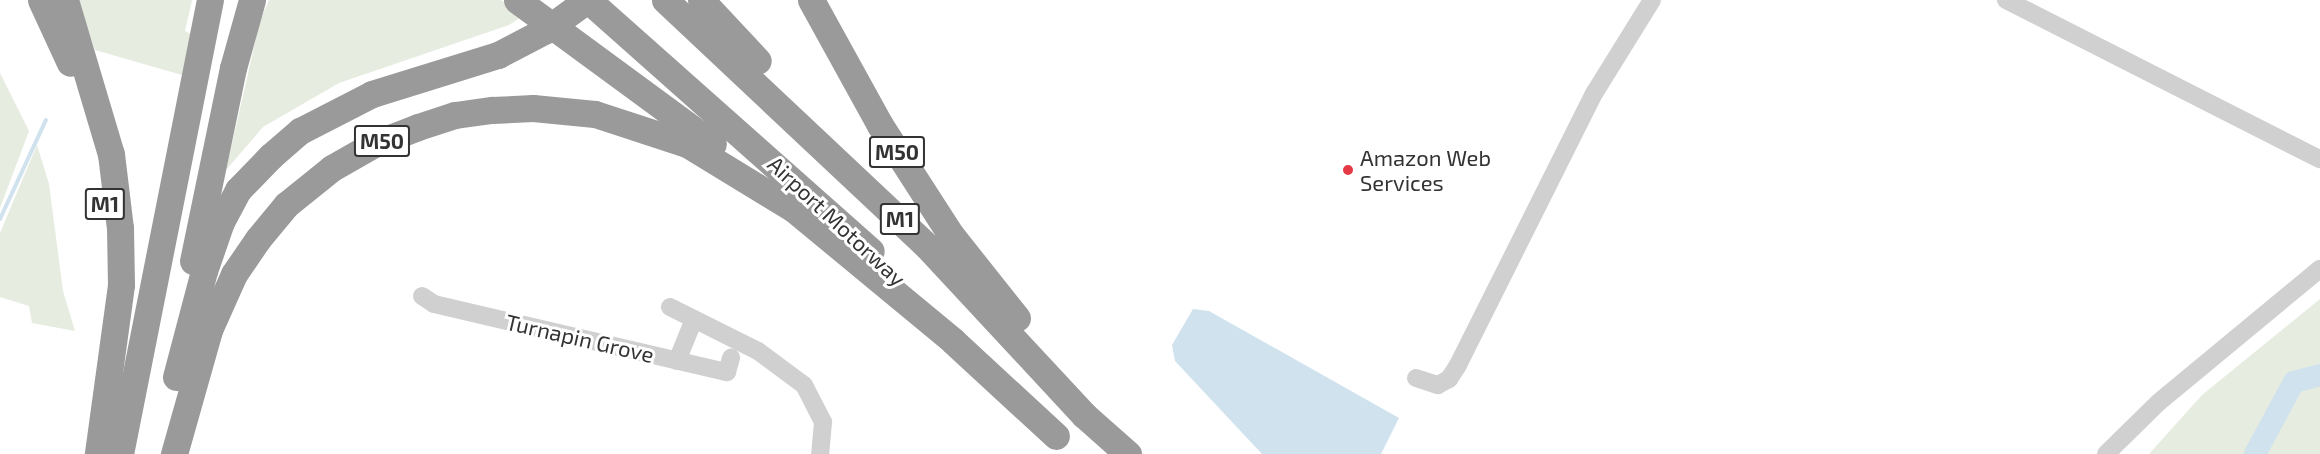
<!DOCTYPE html>
<html>
<head>
<meta charset="utf-8">
<style>
  body { margin:0 }
  #map { position:relative; width:2320px; height:454px; overflow:hidden; background:#fff; font-family:"Exo 2",sans-serif }
  div>[style] { position:absolute }
  [style*='--x'] { left:calc(var(--x)*1px); top:calc(var(--y)*1px); width:calc(var(--w)*1px); rotate:calc(var(--a)*1deg) }
  .green>* { inset:0; background:#e6ecdf }
  .water>* { inset:0; background:#cfe2ee }
  .stream>* { height:4px; margin:-2px; padding:0 2px; transform-origin:2px; border-radius:2px; background:#cfe2ee }
  .river>* { height:22px; margin:-11px; padding:0 11px; transform-origin:11px; border-radius:11px; background:#cfe2ee }
  .minor>* { height:18px; margin:-9px; padding:0 9px; transform-origin:9px; border-radius:9px; background:#d0d0d0 }
  .highway>* { height:27px; margin:-13.5px; padding:0 13.5px; transform-origin:13.5px; border-radius:13.5px; background:#9a9a9a }
  .highway-bridge>* { height:27px; margin:-13.5px; padding:0 13.5px; transform-origin:13.5px; border-radius:13.5px; background:#9a9a9a }
  .dots>* { width:16px; height:16px; translate:-50% -50%; box-sizing:border-box; border:3px solid #fff; border-radius:50% }
  span { translate:-50% -50%; white-space:nowrap; text-align:center; line-height:1.15; -webkit-text-stroke:6px #fff; paint-order:stroke }
  .shield-label span { padding:2px 4px; background:#fff; border:2px solid; border-radius:4px; -webkit-text-stroke-width:0 }
  .shield-label { font-size:21px; color:#333; font-weight:700 }
  .poi-label { font-size:22px; color:#333 }
  .left { translate:0 -50%; text-align:left }
  .street-label { font-size:22px; color:#333 }
</style>
</head>
<body>
<div id="map">
  <div class="green">
    <div style="clip-path:polygon(78px 0,192px 0,185px 31px,191px 34px,182px 75px,95px 50px)"></div>
    <div style="clip-path:polygon(269px 0,501px 0,524px 15px,509px 25px,339px 83px,263px 127px,226px 170px,260px 21px)"></div>
    <div style="clip-path:polygon(0 73px,29px 131px,0 208px)"></div>
    <div style="clip-path:polygon(37px 145px,49px 184px,63px 291px,75px 331px,32px 323px,29px 306px,0 297px,0 233px)"></div>
    <div style="clip-path:polygon(2320px 299px,2320px 454px,2149px 454px,2202px 395px)"></div>
  </div>
  <div class="water">
    <div style="clip-path:polygon(1193px 309px,1209px 311px,1399px 418px,1381px 454px,1262px 454px,1175px 361px,1172px 345px)"></div>
  </div>
  <div class="stream">
    <div style="--x:0;--y:219;--w:109;--a:-65.1"></div>
  </div>
  <div class="river">
    <div style="--x:2255;--y:454;--w:82;--a:-61.6"></div>
    <div style="--x:2294;--y:382;--w:27;--a:-15"></div>
  </div>
  <div class="minor">
    <div style="--x:2006;--y:0;--w:352;--a:26.9"></div>
    <div style="--x:422;--y:296;--w:14;--a:34"></div>
    <div style="--x:434;--y:304;--w:301;--a:13.1"></div>
    <div style="--x:727;--y:372;--w:15;--a:-74"></div>
    <div style="--x:670;--y:307;--w:98;--a:26.6"></div>
    <div style="--x:758;--y:351;--w:57;--a:36.5"></div>
    <div style="--x:804;--y:385;--w:42;--a:62.8"></div>
    <div style="--x:823;--y:422;--w:32;--a:95"></div>
    <div style="--x:677;--y:361;--w:45;--a:-68"></div>
    <div style="--x:1416;--y:378;--w:23;--a:18"></div>
    <div style="--x:1438;--y:385;--w:13;--a:-29"></div>
    <div style="--x:1449;--y:379;--w:17;--a:-57"></div>
    <div style="--x:1458;--y:365;--w:305;--a:-63.4"></div>
    <div style="--x:1595;--y:92;--w:108;--a:-58.2"></div>
    <div style="--x:2106;--y:454;--w:74;--a:-44.5"></div>
    <div style="--x:2159;--y:402;--w:209;--a:-39.6"></div>
  </div>
  <div class="highway">
    <div style="--x:41;--y:0;--w:69;--a:65.3"></div>
    <div style="--x:65;--y:0;--w:161;--a:73.4"></div>
    <div style="--x:111;--y:154;--w:75;--a:83.1"></div>
    <div style="--x:120;--y:228;--w:57;--a:89"></div>
    <div style="--x:121;--y:285;--w:171;--a:97.8"></div>
    <div style="--x:517;--y:0;--w:243;--a:36.3"></div>
    <div style="--x:588;--y:0;--w:378;--a:41.6"></div>
    <div style="--x:665;--y:0;--w:359;--a:43.2"></div>
    <div style="--x:927;--y:246;--w:231;--a:47.1"></div>
    <div style="--x:1084;--y:415;--w:59;--a:41.6"></div>
    <div style="--x:701;--y:0;--w:83;--a:46.9"></div>
    <div style="--x:811;--y:0;--w:143;--a:61.1"></div>
    <div style="--x:880;--y:125;--w:131;--a:57.2"></div>
    <div style="--x:951;--y:235;--w:106;--a:51.5"></div>
    <div style="--x:778;--y:196;--w:227;--a:39.6"></div>
    <div style="--x:953;--y:341;--w:140;--a:42.7"></div>
    <div style="--x:193;--y:261;--w:197;--a:-78.3"></div>
    <div style="--x:233;--y:68;--w:71;--a:-74.4"></div>
    <div style="--x:176;--y:377;--w:110;--a:-75.2"></div>
    <div style="--x:204;--y:271;--w:52;--a:-70.9"></div>
    <div style="--x:221;--y:222;--w:36;--a:-62"></div>
    <div style="--x:238;--y:190;--w:47;--a:-45.9"></div>
    <div style="--x:271;--y:156;--w:38;--a:-41"></div>
    <div style="--x:300;--y:131;--w:81;--a:-27.2"></div>
    <div style="--x:372;--y:94;--w:132;--a:-17.2"></div>
    <div style="--x:120;--y:454;--w:463;--a:-78.8"></div>
    <div style="--x:174;--y:454;--w:129;--a:-74.2"></div>
    <div style="--x:209;--y:330;--w:61;--a:-65.9"></div>
    <div style="--x:234;--y:274;--w:42;--a:-55.6"></div>
    <div style="--x:258;--y:239;--w:44;--a:-50.5"></div>
    <div style="--x:286;--y:205;--w:59;--a:-38.8"></div>
    <div style="--x:332;--y:168;--w:48;--a:-29.7"></div>
    <div style="--x:374;--y:144;--w:47;--a:-21.1"></div>
    <div style="--x:418;--y:127;--w:39;--a:-18"></div>
    <div style="--x:455;--y:115;--w:37;--a:-8"></div>
    <div style="--x:492;--y:110;--w:41;--a:-2.8"></div>
    <div style="--x:533;--y:108;--w:62;--a:5.5"></div>
    <div style="--x:595;--y:114;--w:97;--a:18.1"></div>
    <div style="--x:687;--y:144;--w:123;--a:31.4"></div>
  </div>
  <div class="highway-bridge">
    <div style="--x:498;--y:55;--w:54;--a:-27.5"></div>
    <div style="--x:546;--y:30;--w:51;--a:-36.2"></div>
  </div>
  <div class="dots">
    <div style="left:1348px;top:170px;background:#e63946"></div>
  </div>
  <div class="shield-label">
    <span style="left:382px;top:141px">M50</span>
    <span style="left:897px;top:152px">M50</span>
    <span style="left:105px;top:204px">M1</span>
    <span style="left:900px;top:219px">M1</span>
  </div>
  <div class="poi-label">
    <span class="left" style="left:1360px;top:170px">Amazon Web<br>Services</span>
  </div>
  <div class="street-label">
    <span style="left:837px;top:221px;rotate:43deg">Airport Motorway</span>
    <span style="left:580px;top:338px;rotate:13deg">Turnapin Grove</span>
  </div>
</div>
</body>
</html>
